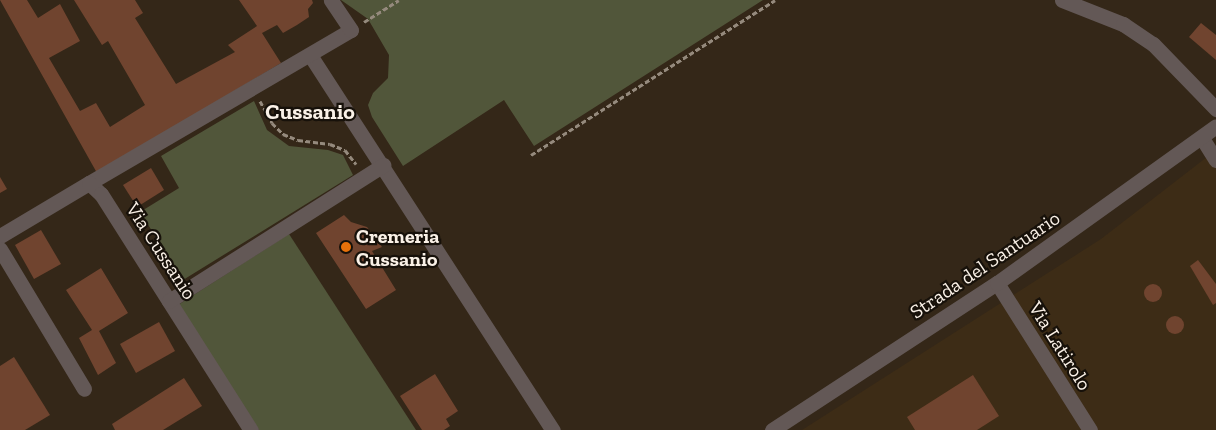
<!DOCTYPE html>
<html>
<head>
<meta charset="utf-8">
<style>
  body { margin:0 }
  #map { position:relative; width:1216px; height:430px; overflow:hidden; background:#342718; font-family:"Zilla Slab",serif }
  div>[style] { position:absolute }
  [style*='--x'] { left:calc(var(--x)*1px); top:calc(var(--y)*1px); width:calc(var(--w)*1px); rotate:calc(var(--a)*1deg) }
  .built>* { inset:0; background:#3d2c16 }
  .green>* { inset:0; background:#51563a }
  .building>* { inset:0; background:#70442f }
  .round { border-radius:50% }
  .path>* { height:3px; margin-top:-1.5px; transform-origin:0; background:repeating-linear-gradient(90deg,#958a7d 0 5px,transparent 0 7.5px) }
  .minor>* { height:15px; margin:-7.5px; padding:0 7.5px; transform-origin:7.5px; border-radius:7.5px; background:#635856 }
  .dots>* { width:14px; height:14px; translate:-50% -50%; box-sizing:border-box; border:2px solid #17110a; border-radius:50% }
  span { translate:-50% -50%; white-space:nowrap; text-align:center; line-height:1.15; -webkit-text-stroke:4.5px #17110a; paint-order:stroke }
  .poi-label { font-size:20px; color:#faf1e7; font-weight:700 }
  .left { translate:0 -50%; text-align:left }
  .street-label { font-size:20px; color:#faf1e7 }
  .quarter-label { font-size:22px; color:#faf1e7; font-weight:700 }
</style>
</head>
<body>
<div id="map">
  <div class="built">
    <div style="clip-path:polygon(1216px 150px,1216px 430px,802px 430px,1101px 239px)"></div>
  </div>
  <div class="green">
    <div style="clip-path:polygon(341px 0,763px 0,534px 146px,504px 100px,403px 166px,372px 117px,368px 105px,373px 93px,388px 78px,389px 55px,368px 19px)"></div>
    <div style="clip-path:polygon(254px 101px,267px 130px,289px 146px,328px 150px,343px 155px,353px 175px,183px 280px,140px 212px,179px 188px,161px 156px)"></div>
    <div style="clip-path:polygon(289px 234px,416px 430px,259px 430px,178px 305px)"></div>
  </div>
  <div class="building">
    <div style="clip-path:polygon(0 0,27px 0,38px 18px,60px 4px,80px 41px,49px 58px,80px 111px,96px 103px,110px 127px,145px 105px,108px 41px,102px 45px,74px 0,135px 0,143px 13px,135px 18px,176px 84px,235px 52px,228px 45px,257px 26px,239px 0,312px 0,313px 3px,308px 9px,309px 17px,297px 25px,283px 33px,277px 25px,262px 33px,281px 63px,97px 173px)"></div>
    <div style="clip-path:polygon(1201px 23px,1216px 35px,1216px 60px,1189px 37px)"></div>
    <div style="clip-path:polygon(151px 168px,164px 190px,137px 207px,123px 185px)"></div>
    <div style="clip-path:polygon(0 177px,7px 189px,0 193px)"></div>
    <div style="clip-path:polygon(344px 215px,351px 222px,367px 227px,382px 247px,372px 251px,396px 290px,366px 309px,316px 233px)"></div>
    <div style="clip-path:polygon(41px 230px,61px 264px,34px 279px,15px 245px)"></div>
    <div style="clip-path:polygon(1198px 260px,1216px 284px,1216px 303px,1213px 305px,1190px 266px)"></div>
    <div style="clip-path:polygon(101px 268px,128px 313px,99px 331px,116px 363px,98px 375px,79px 338px,92px 330px,66px 290px)"></div>
    <div class="round" style="left:1144px;top:284px;width:18px;height:18px"></div>
    <div class="round" style="left:1166px;top:316px;width:18px;height:18px"></div>
    <div style="clip-path:polygon(159px 322px,175px 351px,136px 373px,120px 344px)"></div>
    <div style="clip-path:polygon(14px 357px,50px 415px,25px 430px,0 430px,0 366px)"></div>
    <div style="clip-path:polygon(435px 374px,458px 411px,446px 419px,450px 426px,444px 430px,422px 430px,400px 396px)"></div>
    <div style="clip-path:polygon(973px 375px,999px 416px,977px 430px,915px 430px,907px 417px)"></div>
    <div style="clip-path:polygon(184px 378px,202px 406px,163px 430px,115px 430px,112px 424px)"></div>
  </div>
  <div class="path">
    <div style="--x:364;--y:22;--w:41;--a:-32.2"></div>
    <div style="--x:260;--y:101;--w:25;--a:61"></div>
    <div style="--x:272;--y:123;--w:16;--a:45"></div>
    <div style="--x:283;--y:134;--w:16;--a:22"></div>
    <div style="--x:298;--y:140;--w:32;--a:7"></div>
    <div style="--x:330;--y:144;--w:16;--a:22"></div>
    <div style="--x:345;--y:150;--w:18;--a:52"></div>
    <div style="--x:531;--y:155;--w:289;--a:-32.4"></div>
  </div>
  <div class="minor">
    <div style="--x:1062;--y:0;--w:66;--a:21.5"></div>
    <div style="--x:1123;--y:24;--w:36;--a:34"></div>
    <div style="--x:1153;--y:44;--w:91;--a:45.9"></div>
    <div style="--x:310;--y:55;--w:447;--a:57.1"></div>
    <div style="--x:1202;--y:138;--w:26;--a:58"></div>
    <div style="--x:89;--y:183;--w:303;--a:-30.3"></div>
    <div style="--x:351;--y:30;--w:36;--a:-124"></div>
    <div style="--x:0;--y:236;--w:104;--a:-30.8"></div>
    <div style="--x:89;--y:183;--w:16;--a:43"></div>
    <div style="--x:101;--y:194;--w:280;--a:57.6"></div>
    <div style="--x:0;--y:249;--w:163;--a:59"></div>
    <div style="--x:997;--y:283;--w:174;--a:57.7"></div>
    <div style="--x:169;--y:301;--w:254;--a:-32.4"></div>
    <div style="--x:772;--y:430;--w:269;--a:-33.2"></div>
    <div style="--x:997;--y:283;--w:269;--a:-35.6"></div>
  </div>
  <div class="dots">
    <div style="left:346px;top:247px;background:#e8710a"></div>
  </div>
  <div class="poi-label">
    <span class="left" style="left:356px;top:248px">Cremeria<br>Cussanio</span>
  </div>
  <div class="street-label">
    <span style="left:161px;top:251px;rotate:57deg">Via Cussanio</span>
    <span style="left:985px;top:265px;rotate:-34deg">Strada del Santuario</span>
    <span style="left:1060px;top:346px;rotate:58deg">Via Latirolo</span>
  </div>
  <div class="quarter-label">
    <span style="left:310px;top:112px">Cussanio</span>
  </div>
</div>
</body>
</html>
